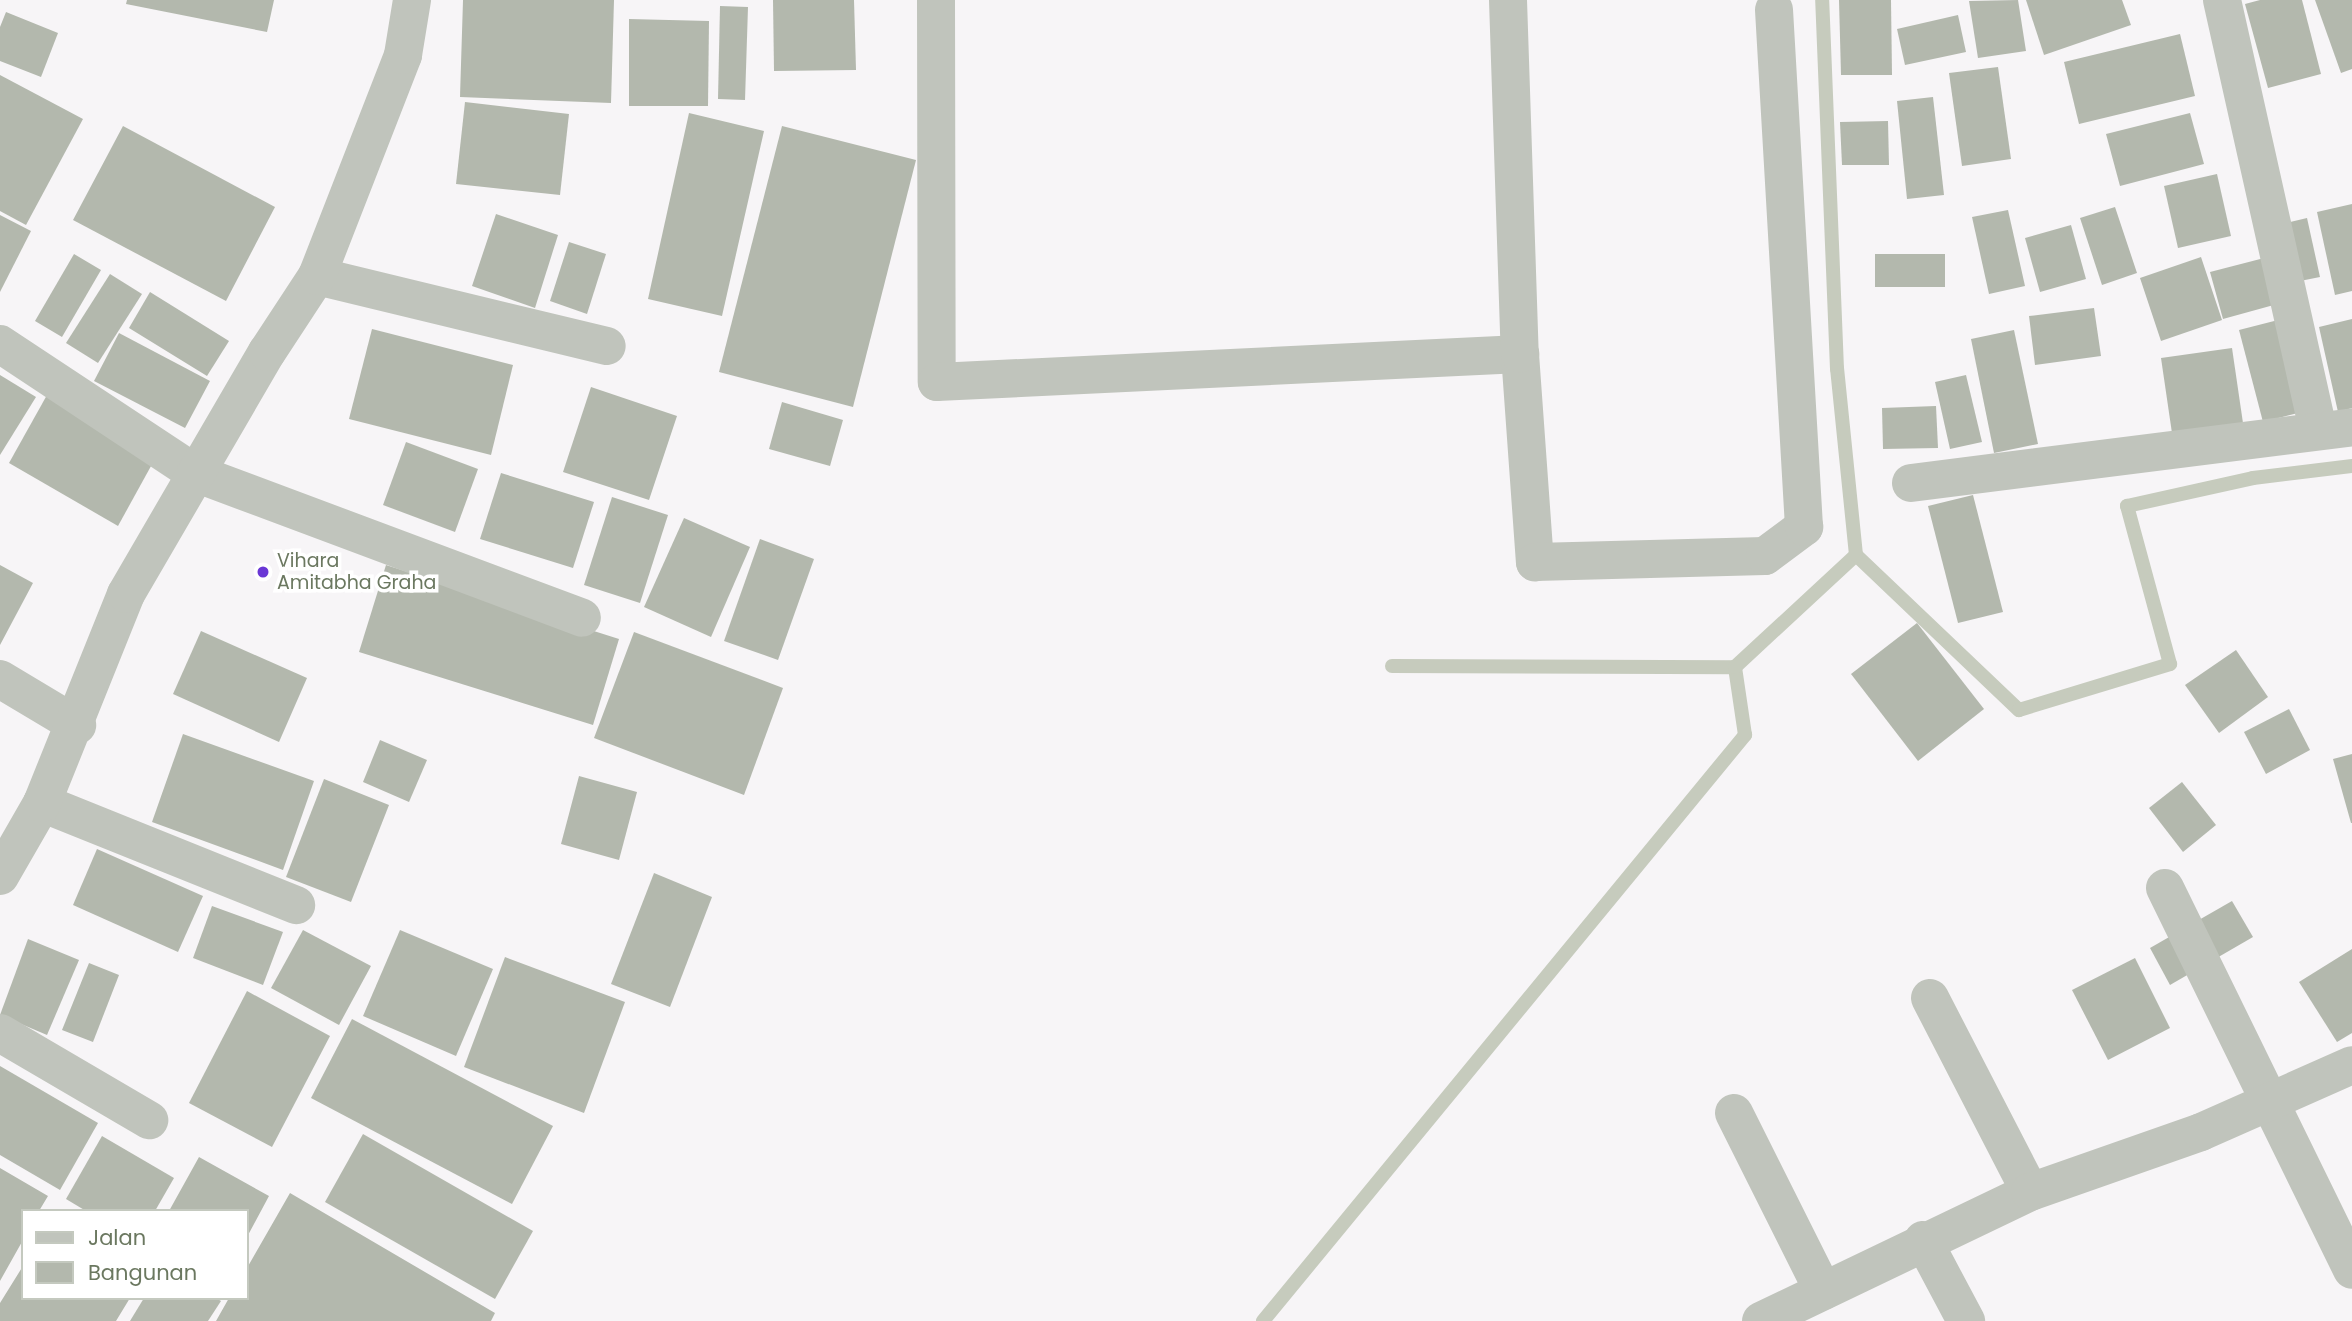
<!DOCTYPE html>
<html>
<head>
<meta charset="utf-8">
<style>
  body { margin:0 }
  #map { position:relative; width:2352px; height:1321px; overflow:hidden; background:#f7f5f7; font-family:Poppins,sans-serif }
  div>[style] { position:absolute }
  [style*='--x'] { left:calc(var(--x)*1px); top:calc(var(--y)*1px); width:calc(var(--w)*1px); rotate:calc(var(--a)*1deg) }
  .stream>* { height:14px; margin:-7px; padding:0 7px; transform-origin:7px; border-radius:7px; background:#c6cbbd }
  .building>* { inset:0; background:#b3b8ad }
  .street>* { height:38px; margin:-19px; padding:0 19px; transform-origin:19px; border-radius:19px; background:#c0c4bc }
  .dots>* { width:19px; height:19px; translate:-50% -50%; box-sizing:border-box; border:4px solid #fff; border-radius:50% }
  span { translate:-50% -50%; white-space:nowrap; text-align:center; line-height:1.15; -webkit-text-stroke:7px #fff; paint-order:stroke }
  .poi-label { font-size:19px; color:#6b7860 }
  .left { translate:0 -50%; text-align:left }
  .legend { position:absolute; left:21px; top:1209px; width:228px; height:91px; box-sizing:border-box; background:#fff; border:2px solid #c4c9bf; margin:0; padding:9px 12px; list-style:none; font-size:21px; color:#6b7860 }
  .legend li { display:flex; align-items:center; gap:14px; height:35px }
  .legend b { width:35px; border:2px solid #c4c9bf }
</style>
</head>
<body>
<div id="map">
  <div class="stream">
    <div style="--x:1856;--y:555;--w:225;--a:43.6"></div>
    <div style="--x:2019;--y:710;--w:158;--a:-16.9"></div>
    <div style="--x:2170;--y:664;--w:164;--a:-105.2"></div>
    <div style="--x:2127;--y:506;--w:129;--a:-12.5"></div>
    <div style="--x:2253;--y:478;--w:100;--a:-6.9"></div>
    <div style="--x:1392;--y:666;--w:343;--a:0.2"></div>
    <div style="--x:1263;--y:1321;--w:759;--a:-50.56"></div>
    <div style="--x:1745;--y:735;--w:69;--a:-98.4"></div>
    <div style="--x:1735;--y:667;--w:165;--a:-42.8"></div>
    <div style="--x:1856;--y:555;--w:187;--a:-95.8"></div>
    <div style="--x:1837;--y:369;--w:369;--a:-92.3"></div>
  </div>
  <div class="building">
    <div style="clip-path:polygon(127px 0,274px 0,267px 32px,126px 4px)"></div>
    <div style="clip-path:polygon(463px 0,614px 0,611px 103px,460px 97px)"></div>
    <div style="clip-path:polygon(773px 0,854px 0,856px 70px,774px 71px)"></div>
    <div style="clip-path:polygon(1839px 0,1891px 0,1892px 75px,1841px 75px)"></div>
    <div style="clip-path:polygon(2018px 0,2026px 51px,1978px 58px,1969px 1px)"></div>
    <div style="clip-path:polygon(2026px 0,2122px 0,2131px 25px,2044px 55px)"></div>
    <div style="clip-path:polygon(2260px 0,2302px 0,2321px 74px,2268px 88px,2245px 4px)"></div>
    <div style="clip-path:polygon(2315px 0,2352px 0,2352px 69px,2341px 73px)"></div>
    <div style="clip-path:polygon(720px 6px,748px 7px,745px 100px,718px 99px)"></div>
    <div style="clip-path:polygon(6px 12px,58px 33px,41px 77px,0 61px,0 27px)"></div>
    <div style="clip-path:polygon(1958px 15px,1966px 52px,1905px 65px,1897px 29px)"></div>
    <div style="clip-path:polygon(629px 19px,709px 21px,708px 106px,629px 106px)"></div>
    <div style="clip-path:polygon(2180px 34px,2195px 96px,2079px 124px,2064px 62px)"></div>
    <div style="clip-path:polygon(1998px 67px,2011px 159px,1962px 166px,1949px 73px)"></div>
    <div style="clip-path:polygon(0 75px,83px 119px,26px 225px,0 211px)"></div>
    <div style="clip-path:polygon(1933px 97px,1944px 195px,1907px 199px,1897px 101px)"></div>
    <div style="clip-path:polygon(465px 102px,569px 114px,560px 195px,456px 184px)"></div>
    <div style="clip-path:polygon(689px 113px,764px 131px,722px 316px,648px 299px)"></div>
    <div style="clip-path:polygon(2190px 113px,2204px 164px,2120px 186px,2106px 134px)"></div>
    <div style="clip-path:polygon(1888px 121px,1889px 165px,1842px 165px,1840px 122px)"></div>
    <div style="clip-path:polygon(123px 126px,275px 207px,226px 301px,73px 220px)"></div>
    <div style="clip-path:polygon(782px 126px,916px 160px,853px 407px,719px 372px)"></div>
    <div style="clip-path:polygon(2217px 174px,2231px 236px,2178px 248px,2164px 186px)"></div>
    <div style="clip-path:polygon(2352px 204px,2352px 291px,2335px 295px,2317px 212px)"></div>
    <div style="clip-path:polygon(2115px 207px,2137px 273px,2102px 285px,2080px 218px)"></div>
    <div style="clip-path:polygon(2008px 210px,2025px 286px,1989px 294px,1972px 217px)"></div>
    <div style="clip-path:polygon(496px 214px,558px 235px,535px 308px,472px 286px)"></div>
    <div style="clip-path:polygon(0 215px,31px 231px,0 292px)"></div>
    <div style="clip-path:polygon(2307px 218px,2320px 277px,2290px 283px,2277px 225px)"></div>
    <div style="clip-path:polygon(2071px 225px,2086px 279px,2040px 292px,2025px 238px)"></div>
    <div style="clip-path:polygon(569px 242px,606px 254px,587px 314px,550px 301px)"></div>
    <div style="clip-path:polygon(74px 254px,101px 270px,62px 337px,35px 321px)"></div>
    <div style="clip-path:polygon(1875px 254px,1945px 254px,1945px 287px,1875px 287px)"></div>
    <div style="clip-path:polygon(2201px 257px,2222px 320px,2161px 341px,2140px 278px)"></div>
    <div style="clip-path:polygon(2268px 257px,2281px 303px,2223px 319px,2210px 272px)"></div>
    <div style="clip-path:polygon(110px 274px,142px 294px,98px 363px,66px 343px)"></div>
    <div style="clip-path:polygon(150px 292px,229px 341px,207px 376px,129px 328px)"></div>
    <div style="clip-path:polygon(2094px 308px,2101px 356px,2035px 365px,2029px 316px)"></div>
    <div style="clip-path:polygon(2282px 319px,2306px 411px,2263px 422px,2239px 330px)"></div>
    <div style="clip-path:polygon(2352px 319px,2352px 408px,2338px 412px,2319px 327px)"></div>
    <div style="clip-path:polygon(372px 329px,513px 365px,491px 455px,349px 419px)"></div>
    <div style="clip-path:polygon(2014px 330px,2038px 444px,1994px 453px,1971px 339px)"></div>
    <div style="clip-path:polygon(119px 333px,210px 381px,185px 428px,94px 381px)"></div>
    <div style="clip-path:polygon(2232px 348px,2244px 430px,2173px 440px,2161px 358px)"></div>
    <div style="clip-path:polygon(0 375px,36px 397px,0 455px)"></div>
    <div style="clip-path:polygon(1966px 375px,1982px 442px,1950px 449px,1935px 382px)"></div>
    <div style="clip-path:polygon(591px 387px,677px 416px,649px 500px,563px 472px)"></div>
    <div style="clip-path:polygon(47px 395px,156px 457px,118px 526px,9px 463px)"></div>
    <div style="clip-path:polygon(782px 402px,843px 420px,830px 466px,769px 449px)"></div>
    <div style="clip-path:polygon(1936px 406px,1938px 448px,1883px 449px,1882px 408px)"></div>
    <div style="clip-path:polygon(406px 442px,478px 469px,455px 532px,383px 505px)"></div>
    <div style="clip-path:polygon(501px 473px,594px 502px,573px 568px,480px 539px)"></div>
    <div style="clip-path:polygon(1973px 495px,2003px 612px,1958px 623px,1928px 506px)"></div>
    <div style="clip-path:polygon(612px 497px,668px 515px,640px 603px,584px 585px)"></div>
    <div style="clip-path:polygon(684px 518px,750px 547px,711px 637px,644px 607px)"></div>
    <div style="clip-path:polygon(760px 539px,814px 559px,778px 660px,724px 641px)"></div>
    <div style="clip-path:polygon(0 565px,33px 583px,0 645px)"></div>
    <div style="clip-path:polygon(386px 565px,619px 639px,593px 725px,359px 652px)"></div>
    <div style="clip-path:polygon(1917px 623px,1984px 709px,1918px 761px,1851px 674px)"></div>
    <div style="clip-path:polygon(201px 631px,307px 678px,279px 742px,173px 694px)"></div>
    <div style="clip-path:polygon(634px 632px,783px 688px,744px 795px,594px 738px)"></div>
    <div style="clip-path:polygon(2236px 650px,2268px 697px,2219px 733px,2185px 685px)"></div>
    <div style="clip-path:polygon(2289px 709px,2310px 750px,2266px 774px,2244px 732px)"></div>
    <div style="clip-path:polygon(183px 734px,314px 781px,283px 870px,152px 822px)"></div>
    <div style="clip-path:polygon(380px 740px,427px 760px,409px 802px,363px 782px)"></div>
    <div style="clip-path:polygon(2352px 754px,2352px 823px,2351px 823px,2333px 759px)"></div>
    <div style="clip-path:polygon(579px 776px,637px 792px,619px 860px,561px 844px)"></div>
    <div style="clip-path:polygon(324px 779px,389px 805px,351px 902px,286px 877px)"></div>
    <div style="clip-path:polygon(2182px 782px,2216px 825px,2183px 852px,2149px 808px)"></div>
    <div style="clip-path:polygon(97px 849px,203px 896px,178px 952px,73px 905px)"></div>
    <div style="clip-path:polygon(654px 873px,712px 897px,670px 1007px,611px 984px)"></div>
    <div style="clip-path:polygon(2232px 901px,2253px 937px,2170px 985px,2150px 948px)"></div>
    <div style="clip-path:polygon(212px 906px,283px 932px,263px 985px,193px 958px)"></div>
    <div style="clip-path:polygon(303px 930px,371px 966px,339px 1025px,271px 988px)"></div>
    <div style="clip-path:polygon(400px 930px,493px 969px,456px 1056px,363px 1016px)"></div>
    <div style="clip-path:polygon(28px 939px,79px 960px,47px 1035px,0 1015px)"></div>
    <div style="clip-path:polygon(2352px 949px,2352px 1033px,2337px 1042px,2299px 982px)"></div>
    <div style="clip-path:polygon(505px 957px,625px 1002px,584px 1113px,464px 1067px)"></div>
    <div style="clip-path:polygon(2135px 958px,2170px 1028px,2108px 1060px,2072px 990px)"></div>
    <div style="clip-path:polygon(89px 963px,119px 975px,93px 1042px,62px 1030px)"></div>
    <div style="clip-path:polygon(247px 991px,330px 1036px,272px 1147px,189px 1103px)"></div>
    <div style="clip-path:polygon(352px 1019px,553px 1126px,512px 1204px,311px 1098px)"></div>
    <div style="clip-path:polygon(0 1066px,98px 1123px,60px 1190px,0 1155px)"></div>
    <div style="clip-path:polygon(363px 1134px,533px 1231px,495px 1299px,325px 1202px)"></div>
    <div style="clip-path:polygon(102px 1136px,174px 1178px,155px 1211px,86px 1211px,66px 1199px)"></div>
    <div style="clip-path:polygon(199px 1157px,269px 1196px,247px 1237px,247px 1211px,169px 1211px)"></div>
    <div style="clip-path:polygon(0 1168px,48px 1196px,39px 1211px,23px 1211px,23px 1240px,0 1281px)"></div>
    <div style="clip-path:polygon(290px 1193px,495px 1313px,491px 1321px,216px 1321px,229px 1298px,247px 1298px,247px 1268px)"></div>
    <div style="clip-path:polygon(23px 1266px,23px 1298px,130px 1298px,116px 1321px,0 1321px,0 1303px)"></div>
    <div style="clip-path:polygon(144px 1298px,216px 1298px,221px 1301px,208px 1321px,130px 1321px)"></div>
  </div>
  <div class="street">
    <div style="--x:936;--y:0;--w:382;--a:89.9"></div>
    <div style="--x:937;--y:382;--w:584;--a:-2.75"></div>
    <div style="--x:1520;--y:354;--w:209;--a:85.9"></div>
    <div style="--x:1535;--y:562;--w:230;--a:-1.5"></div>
    <div style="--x:1765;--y:556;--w:49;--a:-36.6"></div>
    <div style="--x:1804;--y:527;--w:518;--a:-93.32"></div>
    <div style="--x:1508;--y:0;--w:354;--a:88.1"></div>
    <div style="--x:2222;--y:0;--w:441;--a:77.4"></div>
    <div style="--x:317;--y:276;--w:298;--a:13.6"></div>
    <div style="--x:0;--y:344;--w:234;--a:33.5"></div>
    <div style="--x:195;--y:473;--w:413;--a:20.5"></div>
    <div style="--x:1911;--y:483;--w:445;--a:-7.2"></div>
    <div style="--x:0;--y:679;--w:90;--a:30.9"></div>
    <div style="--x:42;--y:803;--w:274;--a:21.9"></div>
    <div style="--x:0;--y:876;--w:84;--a:-60.1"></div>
    <div style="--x:42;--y:803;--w:225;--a:-68.1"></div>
    <div style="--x:126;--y:594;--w:280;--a:-59.8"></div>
    <div style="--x:267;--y:352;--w:91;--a:-56.7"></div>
    <div style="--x:317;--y:276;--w:237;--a:-68.7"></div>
    <div style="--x:403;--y:55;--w:56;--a:-80.7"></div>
    <div style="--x:2165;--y:888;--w:425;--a:63.9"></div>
    <div style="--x:1930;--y:998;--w:218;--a:62.7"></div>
    <div style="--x:0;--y:1033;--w:173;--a:30.3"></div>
    <div style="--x:1734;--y:1113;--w:199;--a:63.4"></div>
    <div style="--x:1923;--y:1240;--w:92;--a:62"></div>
    <div style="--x:1761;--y:1321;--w:298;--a:-25.6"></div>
    <div style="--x:2030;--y:1192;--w:181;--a:-19.3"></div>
    <div style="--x:2201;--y:1132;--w:165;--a:-23.9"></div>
  </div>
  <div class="dots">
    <div style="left:263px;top:572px;background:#6a37d5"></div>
  </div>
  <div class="poi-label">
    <span class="left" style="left:277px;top:572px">Vihara<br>Amitabha Graha</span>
  </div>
  <ul class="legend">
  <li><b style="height:9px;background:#c0c4bc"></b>Jalan</li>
  <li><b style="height:19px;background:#b3b8ad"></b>Bangunan</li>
  </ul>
</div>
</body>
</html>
